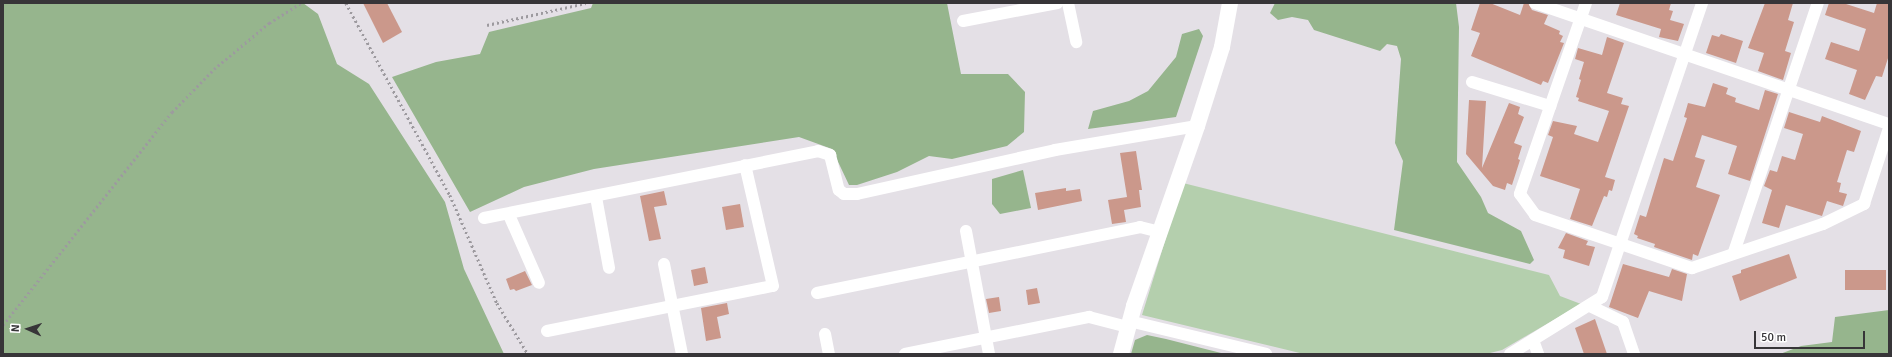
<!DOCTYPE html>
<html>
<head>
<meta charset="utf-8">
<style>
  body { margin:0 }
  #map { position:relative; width:1892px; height:357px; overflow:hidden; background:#e4e0e6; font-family:Signika,sans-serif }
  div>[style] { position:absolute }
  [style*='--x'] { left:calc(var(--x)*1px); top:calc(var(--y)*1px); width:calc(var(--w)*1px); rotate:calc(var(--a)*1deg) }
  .green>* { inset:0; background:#b4cfad }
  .forest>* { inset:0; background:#96b58d }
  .building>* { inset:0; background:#cb988b }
  .path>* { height:2.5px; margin-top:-1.25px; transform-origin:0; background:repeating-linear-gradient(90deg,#9d9a9f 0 2px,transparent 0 5px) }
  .street>* { height:12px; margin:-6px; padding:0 6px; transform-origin:6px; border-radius:6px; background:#fff }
  .secondary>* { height:16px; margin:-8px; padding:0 8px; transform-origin:8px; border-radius:8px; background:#fff }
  span { translate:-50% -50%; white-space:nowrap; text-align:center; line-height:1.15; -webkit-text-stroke:3px #fff; paint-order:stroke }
  .frame { position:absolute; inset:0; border:4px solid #373538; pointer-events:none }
  .north { position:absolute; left:8px; top:309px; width:40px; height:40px; -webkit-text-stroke:3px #fff; paint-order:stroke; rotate:273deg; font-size:11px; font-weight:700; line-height:16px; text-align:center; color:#373538 }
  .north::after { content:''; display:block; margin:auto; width:14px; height:18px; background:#373538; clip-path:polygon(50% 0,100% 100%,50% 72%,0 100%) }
  .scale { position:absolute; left:1754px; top:331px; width:111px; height:18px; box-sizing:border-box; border:2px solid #373538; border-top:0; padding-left:5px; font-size:12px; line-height:14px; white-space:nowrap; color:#373538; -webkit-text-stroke:3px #fff; paint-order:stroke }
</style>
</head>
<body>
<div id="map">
  <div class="green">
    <div style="clip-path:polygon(1183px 183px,1549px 275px,1560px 296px,1581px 304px,1502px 350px,1486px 354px,1304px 354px,1142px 315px)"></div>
  </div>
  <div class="forest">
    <div style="clip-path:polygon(3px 3px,303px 3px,318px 14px,337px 64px,369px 84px,445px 202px,464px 269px,504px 354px,3px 354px)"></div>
    <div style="clip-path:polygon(593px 3px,947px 3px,961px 74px,1008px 74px,1025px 92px,1024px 132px,1007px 146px,952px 159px,929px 156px,897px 172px,857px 185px,849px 185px,832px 149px,799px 137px,594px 169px,524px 187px,470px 212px,392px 77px,436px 62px,480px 54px,489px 32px,591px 8px)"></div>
    <div style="clip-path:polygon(1275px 3px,1456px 3px,1459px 27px,1457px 162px,1481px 197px,1488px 213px,1521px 231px,1534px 260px,1530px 264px,1394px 230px,1403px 161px,1395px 143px,1401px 59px,1397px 46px,1387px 44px,1380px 51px,1314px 30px,1308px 20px,1292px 17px,1278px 20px,1270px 13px)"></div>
    <div style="clip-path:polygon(1199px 29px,1203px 36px,1176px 117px,1088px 129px,1093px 111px,1129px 101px,1148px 91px,1176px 57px,1182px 34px)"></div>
    <div style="clip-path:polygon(1023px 170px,1031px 208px,1000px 214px,992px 204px,992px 179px)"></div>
    <div style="clip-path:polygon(1889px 310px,1889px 354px,1780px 354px,1801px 346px,1832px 342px,1835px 317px)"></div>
    <div style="clip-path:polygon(1147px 335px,1166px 339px,1225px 354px,1131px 354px,1135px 340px)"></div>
  </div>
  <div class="building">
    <div style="clip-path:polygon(363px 3px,387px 3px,402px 32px,383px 43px)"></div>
    <div style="clip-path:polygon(1480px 3px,1490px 3px,1520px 15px,1524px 3px,1528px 3px,1532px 10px,1548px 15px,1544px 24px,1560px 31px,1559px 34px,1563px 36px,1560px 42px,1564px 43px,1548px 83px,1543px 81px,1541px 85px,1471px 56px,1480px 33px,1471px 30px)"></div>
    <div style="clip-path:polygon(1620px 3px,1671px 3px,1669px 10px,1673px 11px,1670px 20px,1684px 24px,1678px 41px,1659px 37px,1661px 29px,1616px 15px)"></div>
    <div style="clip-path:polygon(1765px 3px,1793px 3px,1788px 20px,1794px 22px,1785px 51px,1791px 53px,1783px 80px,1758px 71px,1764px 53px,1748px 48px)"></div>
    <div style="clip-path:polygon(1829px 3px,1843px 3px,1874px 13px,1877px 3px,1889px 3px,1889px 55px,1882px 77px,1876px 76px,1865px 100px,1849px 94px,1857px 70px,1825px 59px,1831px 42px,1859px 51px,1866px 29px,1825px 15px)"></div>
    <div style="clip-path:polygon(1721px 34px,1743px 41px,1736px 63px,1706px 53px,1712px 35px,1719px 37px)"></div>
    <div style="clip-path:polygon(1607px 37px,1624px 43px,1607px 93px,1623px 98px,1621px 104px,1629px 106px,1605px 177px,1615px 180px,1612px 191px,1609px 190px,1607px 197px,1604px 196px,1592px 226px,1570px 219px,1580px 189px,1540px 176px,1553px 137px,1548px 135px,1553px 121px,1577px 126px,1574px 134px,1598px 142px,1609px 111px,1578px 101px,1579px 98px,1576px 97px,1581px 80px,1579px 79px,1584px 62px,1575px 59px,1578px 48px,1602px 55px)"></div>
    <div style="clip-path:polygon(1713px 83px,1728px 88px,1726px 94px,1736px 98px,1735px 102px,1759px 110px,1765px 90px,1778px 94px,1750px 181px,1728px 174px,1737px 146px,1702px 135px,1695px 157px,1705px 160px,1696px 187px,1720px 195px,1698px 256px,1693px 254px,1692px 260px,1654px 247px,1655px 244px,1637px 238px,1638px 236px,1634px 234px,1640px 215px,1646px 217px,1664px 158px,1673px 161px,1687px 118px,1684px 117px,1688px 103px,1705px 107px)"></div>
    <div style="clip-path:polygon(1469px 100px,1486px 101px,1482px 168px,1509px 103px,1520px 107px,1518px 114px,1524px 117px,1514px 143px,1522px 146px,1518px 159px,1520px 160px,1512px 185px,1507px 183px,1505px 190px,1493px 186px,1466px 154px)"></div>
    <div style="clip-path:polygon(1789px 112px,1820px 122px,1822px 116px,1861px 131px,1854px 152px,1847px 150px,1837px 182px,1841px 183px,1839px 192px,1847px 194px,1843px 206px,1827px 201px,1822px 216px,1786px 205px,1779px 228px,1762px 223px,1772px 190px,1764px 186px,1770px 170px,1777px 172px,1782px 156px,1795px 160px,1803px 134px,1784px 128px)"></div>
    <div style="clip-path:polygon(1136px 151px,1142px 190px,1139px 190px,1141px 207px,1124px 210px,1126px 222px,1112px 224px,1108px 200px,1127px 197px,1120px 153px)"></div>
    <div style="clip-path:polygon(1066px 188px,1066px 191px,1080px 189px,1082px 201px,1038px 210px,1035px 193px)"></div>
    <div style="clip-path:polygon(664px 191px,667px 205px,654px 207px,661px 239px,649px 241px,640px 196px)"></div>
    <div style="clip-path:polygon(740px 204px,744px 227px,726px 230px,722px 207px)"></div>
    <div style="clip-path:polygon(1566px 233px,1588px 241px,1586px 245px,1595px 247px,1589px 266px,1563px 258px,1565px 250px,1558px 248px)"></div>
    <div style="clip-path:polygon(1789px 254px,1797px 278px,1740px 301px,1732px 276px,1741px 273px,1741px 270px)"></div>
    <div style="clip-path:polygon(1623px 264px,1669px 277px,1672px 269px,1687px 274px,1682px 301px,1649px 291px,1638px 318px,1609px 307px)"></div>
    <div style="clip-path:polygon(705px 267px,708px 283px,694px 286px,691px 270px)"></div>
    <div style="clip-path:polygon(1845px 270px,1886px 270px,1886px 290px,1845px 290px)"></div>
    <div style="clip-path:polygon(525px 271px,532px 285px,516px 291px,514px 289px,510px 290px,506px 279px)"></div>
    <div style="clip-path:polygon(1037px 288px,1040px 303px,1028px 305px,1026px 290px)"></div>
    <div style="clip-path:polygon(999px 297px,1001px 311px,989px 313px,986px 299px)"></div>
    <div style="clip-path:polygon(727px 303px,729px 314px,717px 317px,721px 338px,706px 341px,701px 308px)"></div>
    <div style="clip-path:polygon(1595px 319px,1607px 354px,1584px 354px,1575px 328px)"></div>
  </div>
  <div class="path">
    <div style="--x:346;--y:3;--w:218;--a:61.6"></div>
    <div style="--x:450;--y:195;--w:118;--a:66.5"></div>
    <div style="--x:497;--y:303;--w:60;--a:58.7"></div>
    <div style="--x:487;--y:25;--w:101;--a:-12.5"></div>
    <div style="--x:3;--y:325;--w:272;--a:-51.6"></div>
    <div style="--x:172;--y:112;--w:60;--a:-45.7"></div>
    <div style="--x:214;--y:69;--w:72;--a:-39.9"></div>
    <div style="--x:269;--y:23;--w:38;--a:-32"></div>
  </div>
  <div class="street">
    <div style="--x:1068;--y:3;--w:40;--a:78"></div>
    <div style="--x:1535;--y:3;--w:374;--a:18.9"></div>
    <div style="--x:1586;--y:3;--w:202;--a:109.1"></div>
    <div style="--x:1520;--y:194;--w:26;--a:54"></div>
    <div style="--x:1535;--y:215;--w:166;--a:18.7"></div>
    <div style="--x:1692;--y:268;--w:138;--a:-18.6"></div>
    <div style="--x:1823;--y:224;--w:46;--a:-26"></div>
    <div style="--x:1864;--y:204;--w:80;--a:-71.8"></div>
    <div style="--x:963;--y:21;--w:96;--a:-10.8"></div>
    <div style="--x:1472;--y:82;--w:82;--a:17.1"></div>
    <div style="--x:596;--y:197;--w:72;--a:79.6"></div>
    <div style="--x:509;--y:215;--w:74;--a:66.2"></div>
    <div style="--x:484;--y:218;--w:341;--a:-11.3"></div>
    <div style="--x:818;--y:151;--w:13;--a:18"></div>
    <div style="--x:830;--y:155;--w:36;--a:76"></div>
    <div style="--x:839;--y:190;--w:6;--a:39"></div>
    <div style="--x:844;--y:194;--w:13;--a:0"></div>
    <div style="--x:857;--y:194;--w:203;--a:-12.5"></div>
    <div style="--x:1055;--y:150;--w:144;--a:-9.6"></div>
    <div style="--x:966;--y:231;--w:125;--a:79.4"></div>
    <div style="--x:1734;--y:252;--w:263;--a:-71.4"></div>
    <div style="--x:664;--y:264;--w:92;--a:78.7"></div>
    <div style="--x:817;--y:293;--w:330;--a:-11.5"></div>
    <div style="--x:1140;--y:227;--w:21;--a:14"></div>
    <div style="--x:1590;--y:306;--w:37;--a:26"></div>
    <div style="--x:1623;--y:322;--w:34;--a:71"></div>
    <div style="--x:1129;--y:321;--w:141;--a:13.5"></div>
    <div style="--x:547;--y:331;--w:230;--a:-11.3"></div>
    <div style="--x:773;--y:286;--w:124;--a:-103"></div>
    <div style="--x:825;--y:334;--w:20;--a:79"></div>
    <div style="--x:1533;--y:340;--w:15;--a:70"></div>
    <div style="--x:905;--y:354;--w:188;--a:-11.4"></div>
    <div style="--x:1089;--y:317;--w:40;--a:14.4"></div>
    <div style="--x:1510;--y:354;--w:108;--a:-31.8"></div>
    <div style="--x:1602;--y:297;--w:311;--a:-71.2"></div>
  </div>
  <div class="secondary">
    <div style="--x:1121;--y:354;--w:50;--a:-74.8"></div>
    <div style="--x:1134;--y:306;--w:191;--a:-70.7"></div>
    <div style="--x:1197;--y:126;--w:83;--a:-72.4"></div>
    <div style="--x:1222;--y:47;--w:45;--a:-79.7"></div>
  </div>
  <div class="frame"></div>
  <div class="north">N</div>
  <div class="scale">50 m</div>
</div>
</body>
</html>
